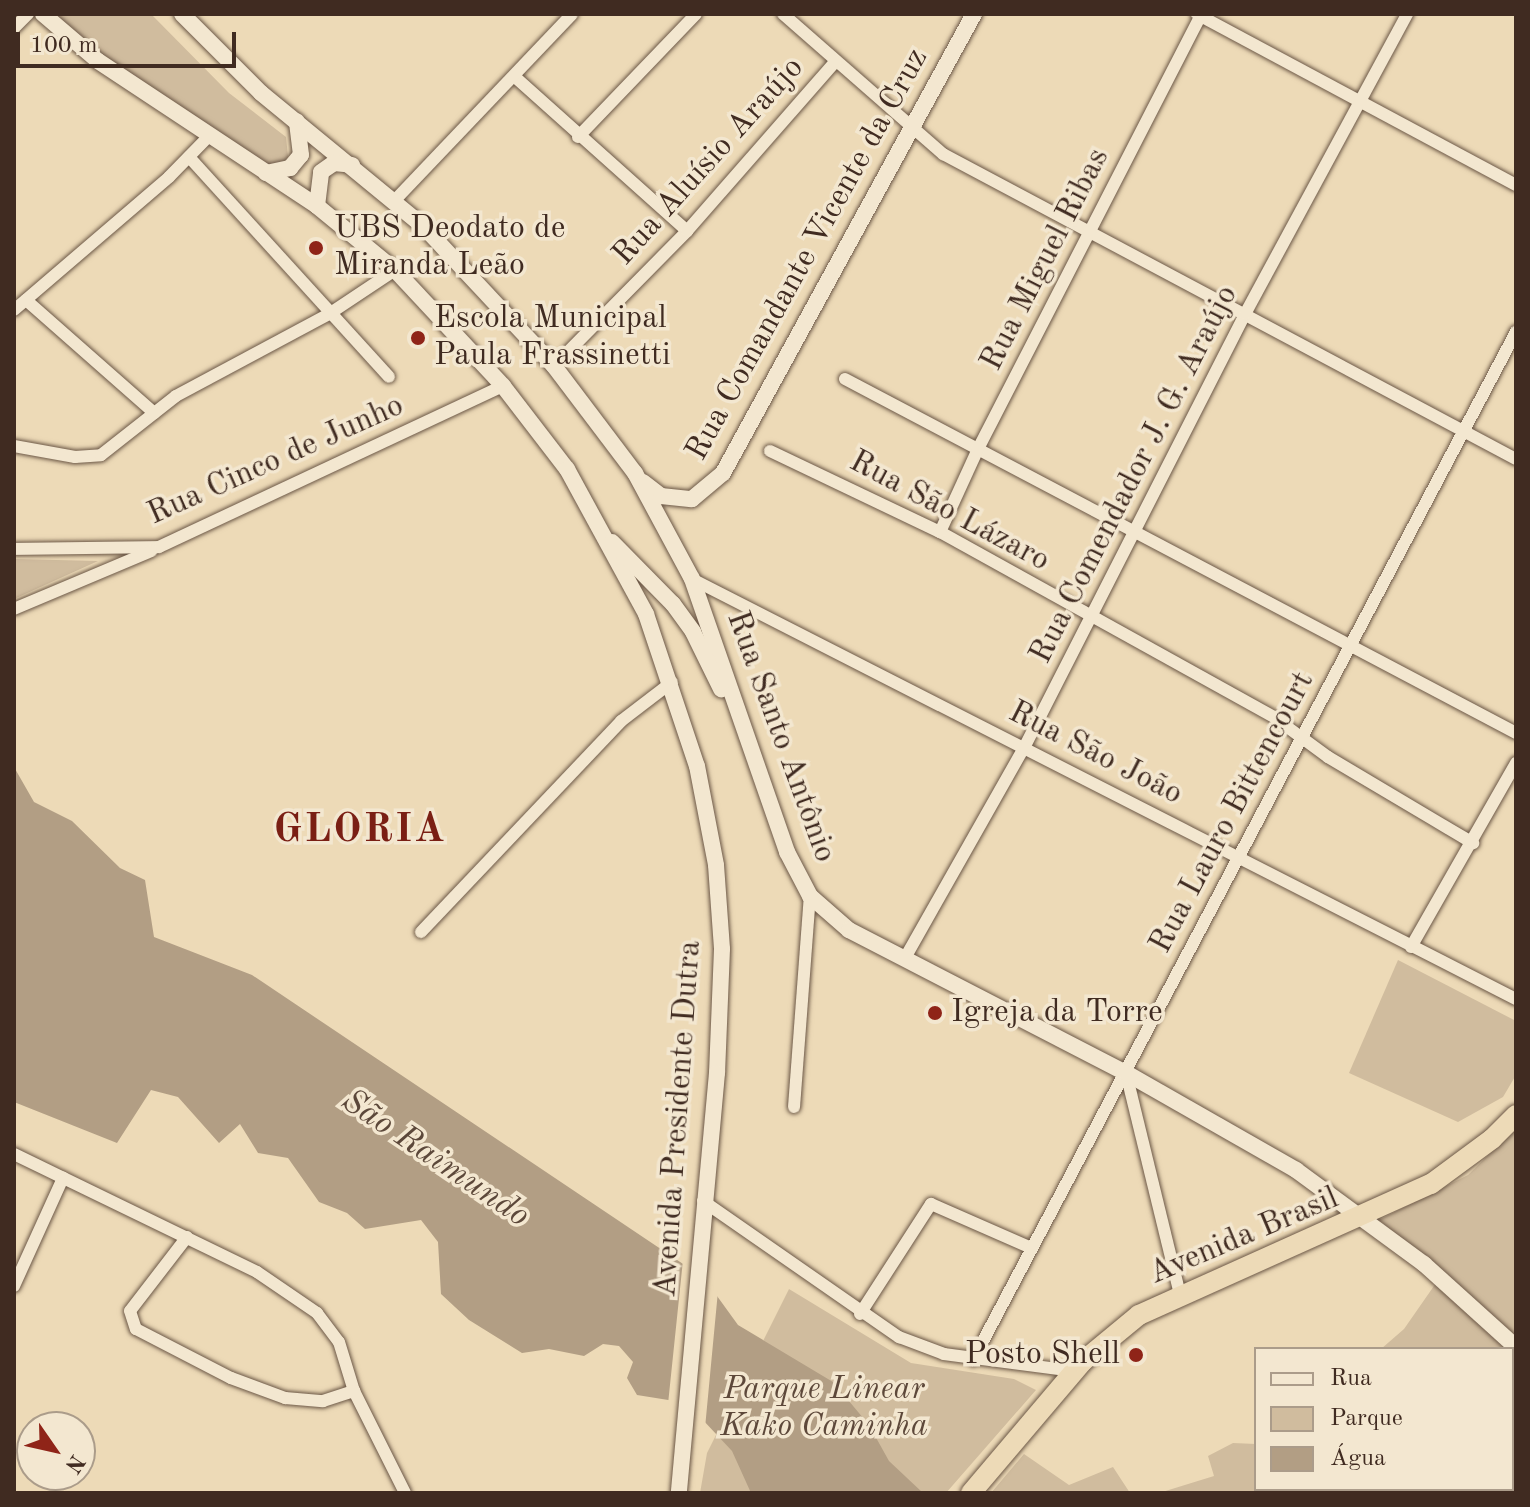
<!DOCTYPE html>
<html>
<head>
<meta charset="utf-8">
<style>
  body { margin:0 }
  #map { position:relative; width:1530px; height:1507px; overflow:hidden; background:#eddab7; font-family:"Old Standard TT",serif }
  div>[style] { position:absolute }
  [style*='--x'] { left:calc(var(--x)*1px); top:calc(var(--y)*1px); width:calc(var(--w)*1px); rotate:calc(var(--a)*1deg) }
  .green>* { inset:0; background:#d0bc9e }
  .water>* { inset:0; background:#b29e84 }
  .pier>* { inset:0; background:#eddab7 }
  .roads { filter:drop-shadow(0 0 2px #6b5746) drop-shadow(0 0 2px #6b5746) }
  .minor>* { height:12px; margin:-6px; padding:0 6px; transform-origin:6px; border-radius:6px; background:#f3e7d0 }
  .tertiary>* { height:16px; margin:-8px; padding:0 8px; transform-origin:8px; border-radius:8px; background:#f3e7d0 }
  .trunk>* { height:20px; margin:-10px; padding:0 10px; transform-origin:10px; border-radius:10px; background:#eddab7 }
  .dots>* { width:22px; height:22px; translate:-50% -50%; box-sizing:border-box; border:4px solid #f3e7d0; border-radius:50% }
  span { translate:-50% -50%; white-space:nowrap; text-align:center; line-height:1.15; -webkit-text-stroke:7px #f3e7d0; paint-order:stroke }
  .street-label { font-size:32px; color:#402b21 }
  .poi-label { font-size:32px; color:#402b21 }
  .left { translate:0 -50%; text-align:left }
  .right { translate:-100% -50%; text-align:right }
  .park-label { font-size:32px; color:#5d483a; font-style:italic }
  .water-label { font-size:34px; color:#5c483a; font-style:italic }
  .district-label { font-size:40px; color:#7a1f14; font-weight:700; letter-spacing:2px }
  .frame { position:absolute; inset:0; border:16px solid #402b21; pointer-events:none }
  .legend { position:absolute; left:1254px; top:1347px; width:260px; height:144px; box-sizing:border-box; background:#f3e7d0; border:2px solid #ab9c8a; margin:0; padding:10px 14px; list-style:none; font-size:24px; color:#402b21 }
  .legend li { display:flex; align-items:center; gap:16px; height:40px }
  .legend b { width:40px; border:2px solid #ab9c8a }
  .north { position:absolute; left:16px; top:1411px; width:80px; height:80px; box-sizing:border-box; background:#f3e7d0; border:2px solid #ab9c8a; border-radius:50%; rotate:124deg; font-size:22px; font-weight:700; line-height:32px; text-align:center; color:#402b21 }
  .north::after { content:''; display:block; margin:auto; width:28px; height:36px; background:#8f2418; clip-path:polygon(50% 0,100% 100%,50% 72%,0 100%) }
  .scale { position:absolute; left:16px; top:32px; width:220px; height:36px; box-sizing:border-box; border:4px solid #402b21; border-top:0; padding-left:10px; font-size:24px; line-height:28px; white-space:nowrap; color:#402b21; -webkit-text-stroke:6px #f3e7d0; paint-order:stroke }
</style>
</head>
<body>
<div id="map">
  <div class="green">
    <div style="clip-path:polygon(50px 14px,151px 14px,229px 93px,286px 137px,288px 157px,280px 167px,263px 168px,166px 105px)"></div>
    <div style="clip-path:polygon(14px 559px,98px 561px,14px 599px)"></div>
    <div style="clip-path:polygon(1398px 960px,1516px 1021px,1516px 1075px,1503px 1097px,1458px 1122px,1349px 1073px)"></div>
    <div style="clip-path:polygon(1516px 1128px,1516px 1493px,1159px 1493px,1214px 1476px,1208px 1456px,1233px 1443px,1256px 1444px,1256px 1489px,1512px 1489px,1512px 1349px,1381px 1349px,1404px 1329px,1443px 1273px,1379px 1220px,1468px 1175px)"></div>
    <div style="clip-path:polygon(789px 1289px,911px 1363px,1014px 1379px,1036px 1390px,946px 1493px,700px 1493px,707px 1453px)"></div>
    <div style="clip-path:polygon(1024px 1454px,1069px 1485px,1113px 1467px,1130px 1493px,991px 1493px)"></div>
  </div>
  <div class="water">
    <div style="clip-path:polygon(14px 767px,34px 802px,72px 821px,120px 868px,145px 880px,154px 937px,252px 975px,704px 1278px,738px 1325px,833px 1382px,869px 1425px,889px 1461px,923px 1493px,751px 1493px,732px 1451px,687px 1403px,637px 1395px,627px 1378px,633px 1362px,619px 1346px,603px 1344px,584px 1356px,549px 1349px,522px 1353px,469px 1320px,441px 1294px,438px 1242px,421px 1220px,365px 1229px,347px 1213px,319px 1202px,288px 1158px,258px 1153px,240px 1124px,219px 1143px,178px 1097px,151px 1090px,117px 1143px,14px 1102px)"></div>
    <div style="clip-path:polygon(1317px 1489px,1457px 1489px,1309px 1493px)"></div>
  </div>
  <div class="pier">
    <div style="clip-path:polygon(683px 1260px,718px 1291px,705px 1428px,684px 1407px,668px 1404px)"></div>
  </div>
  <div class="roads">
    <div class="minor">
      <div style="--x:783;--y:14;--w:213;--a:41.2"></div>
      <div style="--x:943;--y:154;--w:649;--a:28.03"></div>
      <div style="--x:1197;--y:14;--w:362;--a:28.2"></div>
      <div style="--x:14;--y:28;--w:20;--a:-45"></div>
      <div style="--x:515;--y:77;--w:231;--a:41.8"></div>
      <div style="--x:578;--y:137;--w:170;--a:-46.2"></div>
      <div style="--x:189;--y:157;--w:297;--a:47.7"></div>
      <div style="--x:396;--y:199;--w:255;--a:-46.4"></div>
      <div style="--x:26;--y:300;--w:171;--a:41.4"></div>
      <div style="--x:14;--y:310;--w:204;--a:-40.6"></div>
      <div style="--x:169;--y:177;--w:56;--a:-45.7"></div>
      <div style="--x:554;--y:366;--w:190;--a:-45.4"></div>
      <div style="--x:687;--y:231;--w:225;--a:-48.8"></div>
      <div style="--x:845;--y:379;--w:759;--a:27.81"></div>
      <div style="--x:14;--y:446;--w:62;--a:10.2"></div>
      <div style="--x:75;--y:457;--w:26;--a:-4"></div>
      <div style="--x:101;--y:455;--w:95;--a:-38.2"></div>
      <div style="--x:176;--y:396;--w:174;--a:-28.2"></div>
      <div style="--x:329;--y:314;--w:79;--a:-33.7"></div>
      <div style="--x:770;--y:451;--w:188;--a:25.5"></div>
      <div style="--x:940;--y:532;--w:383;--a:29"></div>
      <div style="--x:1275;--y:718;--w:66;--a:36.3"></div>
      <div style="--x:1328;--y:757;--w:169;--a:30.7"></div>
      <div style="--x:940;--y:532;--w:94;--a:-65.4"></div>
      <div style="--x:979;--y:447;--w:487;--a:-62.8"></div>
      <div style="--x:14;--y:549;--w:145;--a:-0.8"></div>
      <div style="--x:159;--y:547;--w:380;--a:-25.1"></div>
      <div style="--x:692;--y:579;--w:925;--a:27.01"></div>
      <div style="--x:14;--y:609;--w:149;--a:-22.9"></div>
      <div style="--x:421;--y:932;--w:291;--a:-46.5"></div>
      <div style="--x:621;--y:721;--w:64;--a:-37.4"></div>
      <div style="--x:1411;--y:947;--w:212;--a:-60.3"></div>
      <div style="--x:905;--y:958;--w:244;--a:-60.5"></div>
      <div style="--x:1025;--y:746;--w:485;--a:-63"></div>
      <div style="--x:1245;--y:314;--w:341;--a:-61.6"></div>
      <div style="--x:1126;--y:1073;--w:228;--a:76.3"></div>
      <div style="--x:794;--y:1107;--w:212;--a:-85.7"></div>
      <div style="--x:14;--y:1154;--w:270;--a:25.9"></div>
      <div style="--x:257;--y:1272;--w:73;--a:34.3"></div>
      <div style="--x:317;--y:1313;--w:36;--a:53"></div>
      <div style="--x:339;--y:1342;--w:51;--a:73"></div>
      <div style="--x:354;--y:1391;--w:114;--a:63.4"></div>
      <div style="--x:703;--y:1201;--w:239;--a:34.8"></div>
      <div style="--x:899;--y:1337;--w:48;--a:20.7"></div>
      <div style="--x:944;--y:1354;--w:131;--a:7.5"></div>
      <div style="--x:187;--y:1237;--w:93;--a:127.6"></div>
      <div style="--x:130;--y:1311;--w:19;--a:72"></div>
      <div style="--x:136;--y:1329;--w:107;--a:27.3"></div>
      <div style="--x:231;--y:1378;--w:58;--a:20.3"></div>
      <div style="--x:285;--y:1398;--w:38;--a:5"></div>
      <div style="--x:323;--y:1401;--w:33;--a:-18"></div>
      <div style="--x:14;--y:1286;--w:119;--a:-65.6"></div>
      <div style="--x:860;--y:1314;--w:131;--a:-57.2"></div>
      <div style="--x:931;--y:1204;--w:109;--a:23.7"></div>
      <div style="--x:973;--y:1360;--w:1163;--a:-62.16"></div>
    </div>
    <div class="tertiary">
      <div style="--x:43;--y:14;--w:72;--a:40.5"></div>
      <div style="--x:98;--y:61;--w:263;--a:33.5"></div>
      <div style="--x:317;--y:206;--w:101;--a:39.4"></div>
      <div style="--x:395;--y:270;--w:158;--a:47"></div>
      <div style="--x:503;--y:386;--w:105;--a:52.4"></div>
      <div style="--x:567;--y:469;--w:165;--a:61.4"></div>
      <div style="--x:646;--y:614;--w:160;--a:71.5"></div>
      <div style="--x:697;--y:766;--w:101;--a:79.1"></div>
      <div style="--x:716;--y:865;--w:84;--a:85.9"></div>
      <div style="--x:722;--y:949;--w:124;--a:92.3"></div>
      <div style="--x:717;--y:1073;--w:422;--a:95.2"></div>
      <div style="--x:182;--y:14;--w:112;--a:45"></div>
      <div style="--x:261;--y:93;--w:210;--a:39.4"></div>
      <div style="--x:423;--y:226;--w:192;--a:46.9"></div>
      <div style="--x:554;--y:366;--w:134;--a:52.9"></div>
      <div style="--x:635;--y:473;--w:120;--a:61.7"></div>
      <div style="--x:692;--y:579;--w:289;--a:70.8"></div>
      <div style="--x:787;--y:852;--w:50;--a:62.4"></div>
      <div style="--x:810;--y:896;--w:52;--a:41.1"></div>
      <div style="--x:849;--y:930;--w:312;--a:27.3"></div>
      <div style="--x:1126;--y:1073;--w:196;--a:29.7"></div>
      <div style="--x:1296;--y:1170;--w:159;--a:36.3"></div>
      <div style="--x:1424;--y:1264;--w:124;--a:42.1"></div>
      <div style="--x:266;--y:173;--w:25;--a:-12"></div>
      <div style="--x:290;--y:168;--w:17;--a:-50"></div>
      <div style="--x:301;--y:155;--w:34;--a:-97"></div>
      <div style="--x:317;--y:206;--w:34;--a:-83"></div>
      <div style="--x:321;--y:172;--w:16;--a:-35"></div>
      <div style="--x:334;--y:163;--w:18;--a:6"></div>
      <div style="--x:643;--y:482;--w:23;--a:38"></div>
      <div style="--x:661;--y:496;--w:31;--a:6"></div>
      <div style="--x:692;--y:499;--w:40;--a:-40"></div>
      <div style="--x:723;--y:473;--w:523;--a:-61.33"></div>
      <div style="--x:612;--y:542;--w:87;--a:45.5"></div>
      <div style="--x:673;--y:604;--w:34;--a:54"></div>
      <div style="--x:693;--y:632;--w:64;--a:63.8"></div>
    </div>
    <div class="trunk">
      <div style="--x:971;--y:1493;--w:172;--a:-49.7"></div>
      <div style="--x:1082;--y:1362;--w:74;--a:-39.5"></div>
      <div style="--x:1139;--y:1315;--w:320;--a:-24.2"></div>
      <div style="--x:1431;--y:1184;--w:76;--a:-36.4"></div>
      <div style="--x:1492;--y:1139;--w:34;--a:-45"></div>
    </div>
  </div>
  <div class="dots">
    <div style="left:316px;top:248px;background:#8f2418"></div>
    <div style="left:418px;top:338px;background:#8f2418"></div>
    <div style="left:935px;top:1013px;background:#8f2418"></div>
    <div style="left:1136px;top:1355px;background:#8f2418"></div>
  </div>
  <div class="street-label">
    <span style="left:709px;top:162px;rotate:-48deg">Rua Aluísio Araújo</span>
    <span style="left:808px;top:255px;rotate:-61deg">Rua Comandante Vicente da Cruz</span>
    <span style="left:1046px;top:260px;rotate:-63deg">Rua Miguel Ribas</span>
    <span style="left:276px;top:461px;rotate:-24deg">Rua Cinco de Junho</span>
    <span style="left:1135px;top:475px;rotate:-63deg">Rua Comendador J. G. Araújo</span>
    <span style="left:949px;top:512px;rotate:28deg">Rua São Lázaro</span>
    <span style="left:780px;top:737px;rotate:70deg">Rua Santo Antônio</span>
    <span style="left:1095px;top:754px;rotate:27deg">Rua São João</span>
    <span style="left:1233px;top:813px;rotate:-62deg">Rua Lauro Bittencourt</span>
    <span style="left:679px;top:1119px;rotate:-86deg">Avenida Presidente Dutra</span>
    <span style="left:1244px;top:1237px;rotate:-23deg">Avenida Brasil</span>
  </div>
  <div class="poi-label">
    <span class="left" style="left:334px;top:248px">UBS Deodato de<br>Miranda Leão</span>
    <span class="left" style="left:434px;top:338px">Escola Municipal<br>Paula Frassinetti</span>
    <span class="left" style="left:951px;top:1013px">Igreja da Torre</span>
    <span class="right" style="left:1120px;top:1355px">Posto Shell</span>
  </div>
  <div class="park-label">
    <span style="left:824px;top:1409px">Parque Linear<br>Kako Caminha</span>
  </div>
  <div class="water-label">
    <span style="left:435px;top:1159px;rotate:34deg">São Raimundo</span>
  </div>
  <div class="district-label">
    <span style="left:360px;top:831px">GLORIA</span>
  </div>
  <div class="frame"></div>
  <ul class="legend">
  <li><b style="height:10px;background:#f3e7d0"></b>Rua</li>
  <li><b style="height:22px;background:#d0bc9e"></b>Parque</li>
  <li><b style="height:22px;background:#b29e84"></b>Água</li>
  </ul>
  <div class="north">N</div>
  <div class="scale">100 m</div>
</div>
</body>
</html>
